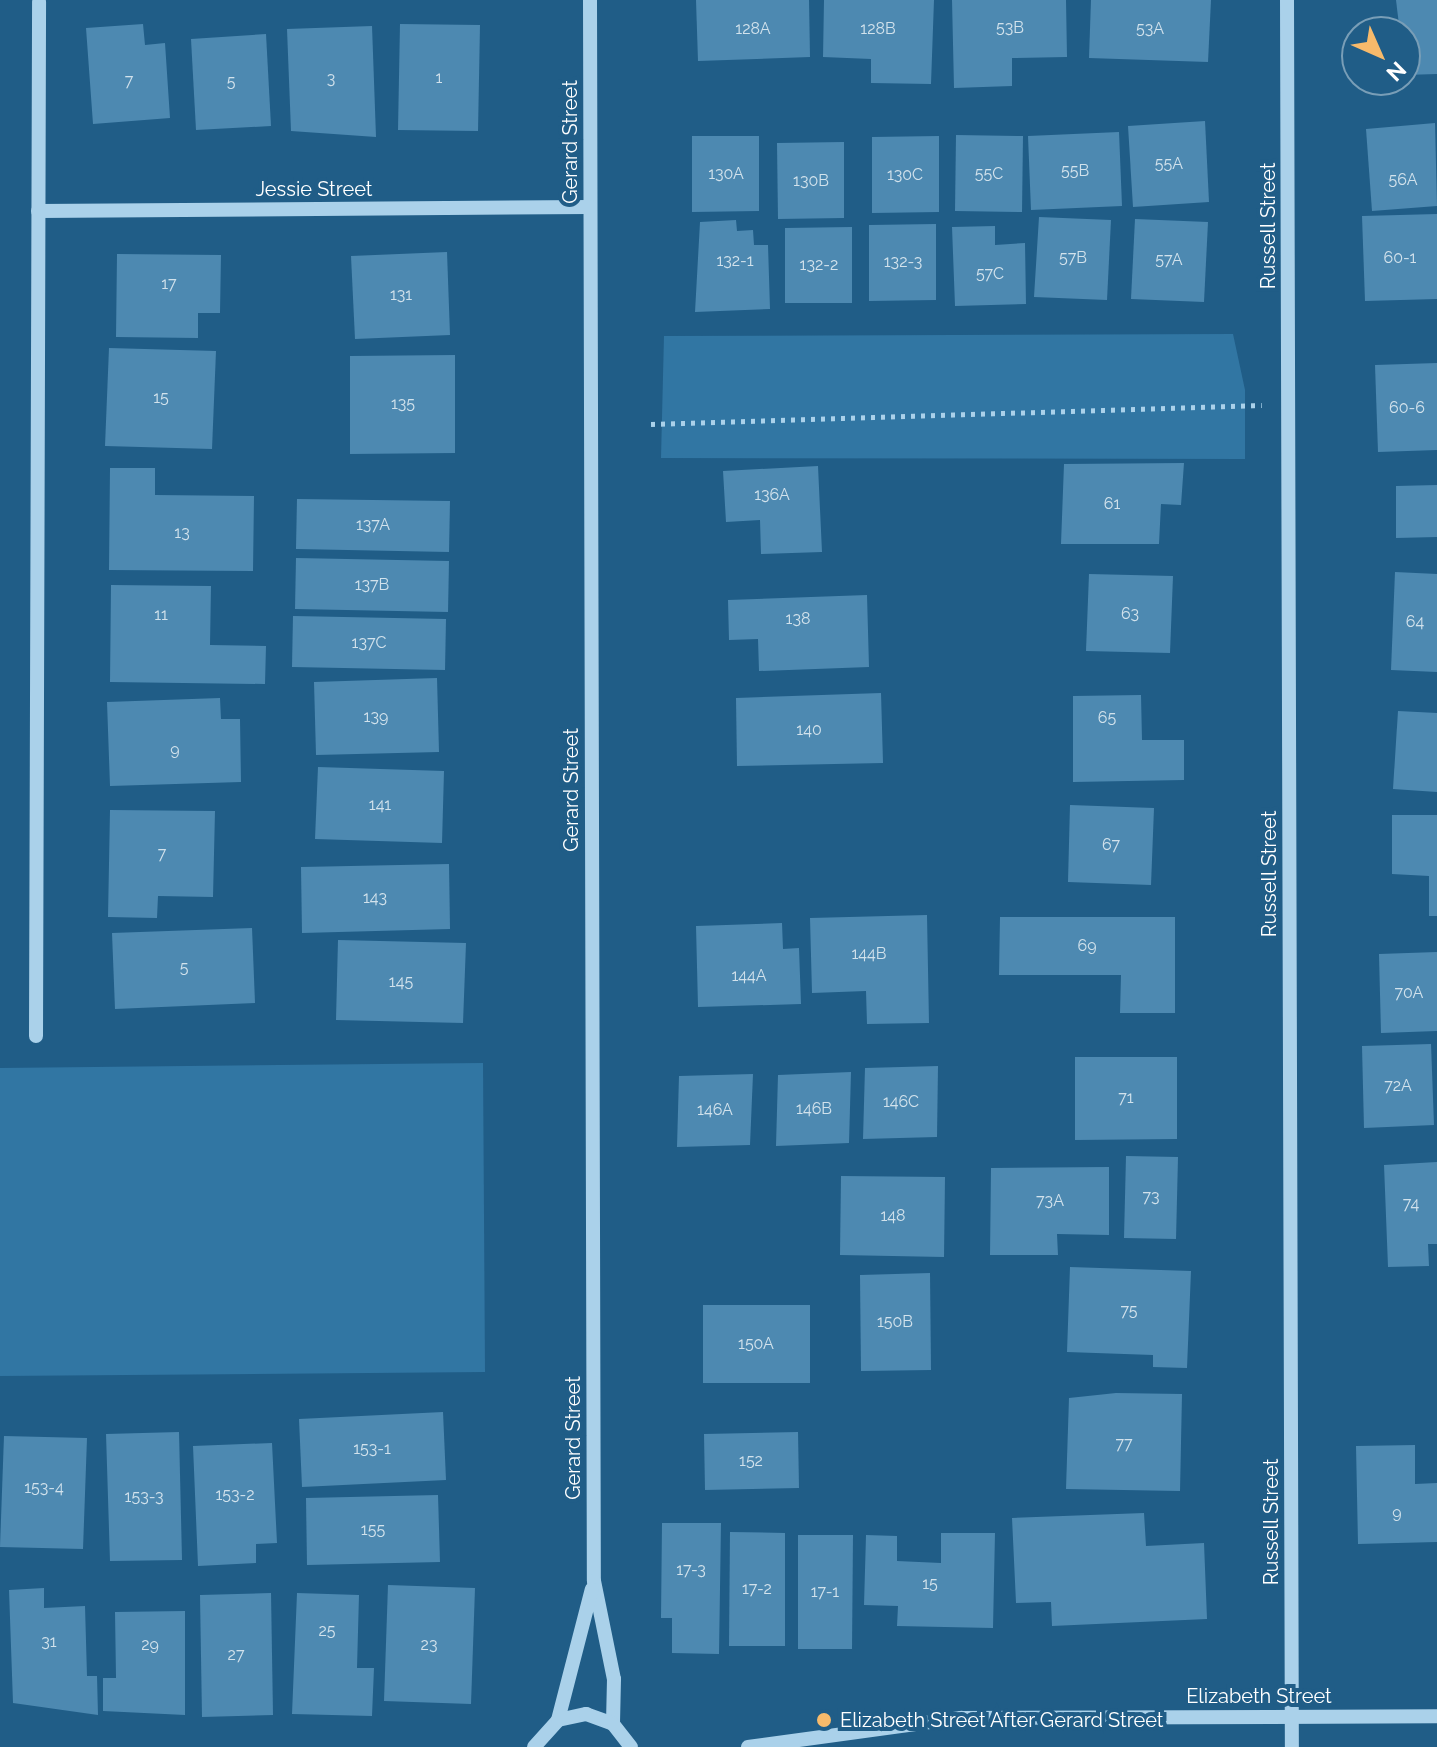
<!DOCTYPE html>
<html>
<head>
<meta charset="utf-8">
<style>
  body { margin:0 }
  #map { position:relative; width:1437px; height:1747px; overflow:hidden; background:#205d87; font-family:Raleway,sans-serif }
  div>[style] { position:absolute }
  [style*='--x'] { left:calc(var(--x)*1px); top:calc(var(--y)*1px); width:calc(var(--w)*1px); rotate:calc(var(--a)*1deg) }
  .green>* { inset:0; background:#3176a3 }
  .building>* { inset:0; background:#4d89b1 }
  .path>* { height:5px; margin-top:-2.5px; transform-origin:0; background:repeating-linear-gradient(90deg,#aad1ea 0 4px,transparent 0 10px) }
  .minor>* { height:14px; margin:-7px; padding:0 7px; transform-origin:7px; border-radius:7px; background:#aad1ea }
  .dots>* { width:22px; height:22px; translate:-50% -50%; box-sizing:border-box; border:4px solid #205d87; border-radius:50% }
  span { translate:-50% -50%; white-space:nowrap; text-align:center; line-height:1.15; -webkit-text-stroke:8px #205d87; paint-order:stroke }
  .number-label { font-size:16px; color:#d2e2ec }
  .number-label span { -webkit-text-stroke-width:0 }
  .street-label { font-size:20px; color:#fff }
  .poi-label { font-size:20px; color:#fff }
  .left { translate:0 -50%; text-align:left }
  .north { position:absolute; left:1341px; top:16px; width:80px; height:80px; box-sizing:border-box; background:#205d87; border:2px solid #799eb7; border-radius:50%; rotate:135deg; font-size:22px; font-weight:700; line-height:32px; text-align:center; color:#fff }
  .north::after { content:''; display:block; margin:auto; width:28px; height:36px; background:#f7ba6b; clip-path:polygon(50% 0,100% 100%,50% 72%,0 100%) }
</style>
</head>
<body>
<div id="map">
  <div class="green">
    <div style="clip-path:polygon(1233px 334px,1245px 390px,1245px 459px,661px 458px,664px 336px)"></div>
    <div style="clip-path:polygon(483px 1063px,485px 1372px,0 1376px,0 1068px)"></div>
  </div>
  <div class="building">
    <div style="clip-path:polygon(696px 0,809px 0,810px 57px,698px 61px)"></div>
    <div style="clip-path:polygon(824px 0,934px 0,931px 84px,871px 83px,871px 59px,823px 57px)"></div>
    <div style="clip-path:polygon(952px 0,1066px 0,1067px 57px,1012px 58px,1012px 86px,954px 88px)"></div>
    <div style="clip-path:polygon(1091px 0,1211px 0,1208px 62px,1089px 58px)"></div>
    <div style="clip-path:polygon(1396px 0,1437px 0,1437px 74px,1405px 75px)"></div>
    <div style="clip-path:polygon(143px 24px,145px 45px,165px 43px,170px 118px,93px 124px,86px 28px)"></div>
    <div style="clip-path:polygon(400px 24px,480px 25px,478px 131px,398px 130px)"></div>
    <div style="clip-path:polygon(372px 26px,376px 137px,291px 131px,287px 29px)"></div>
    <div style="clip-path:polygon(266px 34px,271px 126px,196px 130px,191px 39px)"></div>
    <div style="clip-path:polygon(1205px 121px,1209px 202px,1133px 207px,1128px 126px)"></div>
    <div style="clip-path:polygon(1435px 123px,1437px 206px,1372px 211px,1366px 129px)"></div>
    <div style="clip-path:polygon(1119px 132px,1122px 206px,1031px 210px,1028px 136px)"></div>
    <div style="clip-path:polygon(956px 135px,1023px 136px,1022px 212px,955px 211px)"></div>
    <div style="clip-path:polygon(692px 136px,759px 136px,759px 211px,692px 212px)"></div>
    <div style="clip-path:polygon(939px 136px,939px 212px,872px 213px,872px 137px)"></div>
    <div style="clip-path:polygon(844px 142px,844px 218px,778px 219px,777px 143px)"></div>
    <div style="clip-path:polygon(1437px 214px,1437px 299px,1365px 301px,1362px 216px)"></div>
    <div style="clip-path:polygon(1039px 217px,1111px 220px,1107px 300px,1034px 297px)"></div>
    <div style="clip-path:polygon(1135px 219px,1208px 222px,1204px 302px,1131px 299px)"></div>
    <div style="clip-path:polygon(736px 220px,737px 231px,753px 230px,754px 245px,768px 245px,770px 309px,695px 312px,700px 222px)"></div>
    <div style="clip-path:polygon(936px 224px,936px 300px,869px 301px,869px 225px)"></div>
    <div style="clip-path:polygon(995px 226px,995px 245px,1025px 243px,1026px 304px,955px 306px,952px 227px)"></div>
    <div style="clip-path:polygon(852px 227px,852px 303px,785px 303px,785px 228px)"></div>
    <div style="clip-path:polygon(447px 252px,450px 335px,355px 339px,351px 256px)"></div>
    <div style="clip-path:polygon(117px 254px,221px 255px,220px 313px,198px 313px,198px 338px,116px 337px)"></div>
    <div style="clip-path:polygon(109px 348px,216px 351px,212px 449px,105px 446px)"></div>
    <div style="clip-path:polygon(455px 355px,455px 453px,350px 454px,350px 356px)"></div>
    <div style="clip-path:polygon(1437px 363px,1437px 450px,1378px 452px,1375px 365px)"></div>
    <div style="clip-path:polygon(1184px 463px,1181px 505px,1161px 504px,1159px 544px,1061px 544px,1064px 464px)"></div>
    <div style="clip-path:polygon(818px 466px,822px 552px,761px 554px,760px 520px,726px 522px,723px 471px)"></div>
    <div style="clip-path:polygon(110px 468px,155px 468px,155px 495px,254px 496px,253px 571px,109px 570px)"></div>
    <div style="clip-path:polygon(1437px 485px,1437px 537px,1396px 538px,1396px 486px)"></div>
    <div style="clip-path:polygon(297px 499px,450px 501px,449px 552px,296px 549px)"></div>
    <div style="clip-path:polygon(296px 558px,449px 561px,448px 612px,295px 609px)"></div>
    <div style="clip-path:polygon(1395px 572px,1437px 574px,1437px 672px,1391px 670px)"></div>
    <div style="clip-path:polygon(1089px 574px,1173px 576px,1170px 653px,1086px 651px)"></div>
    <div style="clip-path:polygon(111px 585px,211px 586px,210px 645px,266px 646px,265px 684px,110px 682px)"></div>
    <div style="clip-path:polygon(867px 595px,869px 667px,759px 671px,758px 639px,729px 640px,728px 600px)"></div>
    <div style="clip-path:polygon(293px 616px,446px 619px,445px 670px,292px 667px)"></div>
    <div style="clip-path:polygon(437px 678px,439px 752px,316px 755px,314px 682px)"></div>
    <div style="clip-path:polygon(881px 693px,883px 763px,737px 766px,736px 698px)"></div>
    <div style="clip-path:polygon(1141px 695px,1142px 740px,1184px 740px,1184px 780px,1073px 782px,1073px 696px)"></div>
    <div style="clip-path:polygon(220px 698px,221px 719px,240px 719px,241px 782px,110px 786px,107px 702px)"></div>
    <div style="clip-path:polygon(1398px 711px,1437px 713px,1437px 792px,1393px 789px)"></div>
    <div style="clip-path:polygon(318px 767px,444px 771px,442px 843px,315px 839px)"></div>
    <div style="clip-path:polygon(1070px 805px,1154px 808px,1151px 885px,1068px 882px)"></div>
    <div style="clip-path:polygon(110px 810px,215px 811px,213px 897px,158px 896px,157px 918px,108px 917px)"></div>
    <div style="clip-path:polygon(1392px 815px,1437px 815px,1437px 916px,1429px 916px,1429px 876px,1392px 874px)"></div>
    <div style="clip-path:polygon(449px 864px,450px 929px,302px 933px,301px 867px)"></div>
    <div style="clip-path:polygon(927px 915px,929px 1023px,867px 1024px,866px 991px,812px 993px,810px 918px)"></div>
    <div style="clip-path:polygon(1000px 917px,1175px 917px,1175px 1013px,1120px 1013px,1121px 975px,999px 975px)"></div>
    <div style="clip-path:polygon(782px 923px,783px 949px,799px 948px,801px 1004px,698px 1007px,696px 926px)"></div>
    <div style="clip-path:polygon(252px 928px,255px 1003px,115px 1009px,112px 933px)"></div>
    <div style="clip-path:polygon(338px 940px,466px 943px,463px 1023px,336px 1020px)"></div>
    <div style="clip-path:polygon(1437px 952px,1437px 1031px,1381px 1033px,1379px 954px)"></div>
    <div style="clip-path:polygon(1431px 1044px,1434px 1125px,1364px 1128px,1362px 1046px)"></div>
    <div style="clip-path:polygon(1075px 1057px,1177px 1057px,1177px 1139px,1075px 1140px)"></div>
    <div style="clip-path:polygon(938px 1066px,937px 1137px,863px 1139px,865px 1068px)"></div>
    <div style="clip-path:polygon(851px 1072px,849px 1143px,776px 1146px,778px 1075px)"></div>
    <div style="clip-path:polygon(753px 1074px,750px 1145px,677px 1147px,679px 1076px)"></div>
    <div style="clip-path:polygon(1126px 1156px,1178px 1157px,1176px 1239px,1124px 1238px)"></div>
    <div style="clip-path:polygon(1437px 1162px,1437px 1244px,1428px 1244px,1429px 1266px,1388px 1267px,1384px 1165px)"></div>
    <div style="clip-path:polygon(1109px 1167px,1109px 1235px,1057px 1234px,1058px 1255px,990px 1255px,991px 1168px)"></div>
    <div style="clip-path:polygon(841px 1176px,945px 1177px,944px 1257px,840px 1255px)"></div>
    <div style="clip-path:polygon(1070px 1267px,1191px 1271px,1187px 1368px,1153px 1367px,1153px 1355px,1067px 1352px)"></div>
    <div style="clip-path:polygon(930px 1273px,931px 1370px,861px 1371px,860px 1275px)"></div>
    <div style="clip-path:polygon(703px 1305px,810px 1305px,810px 1383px,703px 1383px)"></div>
    <div style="clip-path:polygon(1116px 1393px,1182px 1394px,1180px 1491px,1066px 1489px,1069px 1398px)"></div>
    <div style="clip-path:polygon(443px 1412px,446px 1480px,302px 1487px,299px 1419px)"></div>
    <div style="clip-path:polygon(179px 1432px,182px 1560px,110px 1561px,106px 1434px)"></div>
    <div style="clip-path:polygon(798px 1432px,799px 1488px,705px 1490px,704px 1434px)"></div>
    <div style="clip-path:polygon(4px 1436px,87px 1438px,83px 1549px,0 1547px)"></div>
    <div style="clip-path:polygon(272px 1443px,277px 1543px,256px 1544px,256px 1563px,198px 1566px,193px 1446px)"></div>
    <div style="clip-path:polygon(1415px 1445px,1415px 1484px,1437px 1483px,1437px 1542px,1358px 1544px,1356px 1446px)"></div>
    <div style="clip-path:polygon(438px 1495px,440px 1562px,307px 1565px,306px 1498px)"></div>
    <div style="clip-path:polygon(1144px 1513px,1146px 1546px,1204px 1543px,1207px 1619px,1052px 1626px,1051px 1602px,1016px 1603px,1012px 1518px)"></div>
    <div style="clip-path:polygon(662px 1523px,721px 1523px,719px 1654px,672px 1653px,672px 1618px,661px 1618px)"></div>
    <div style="clip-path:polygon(730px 1532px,785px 1533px,785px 1646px,729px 1646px)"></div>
    <div style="clip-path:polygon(941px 1533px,995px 1533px,993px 1628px,897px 1626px,898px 1606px,864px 1605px,866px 1535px,897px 1536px,897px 1561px,941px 1563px)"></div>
    <div style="clip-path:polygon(798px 1535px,853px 1535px,852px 1649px,798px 1649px)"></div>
    <div style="clip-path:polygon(388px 1585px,475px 1588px,471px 1704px,384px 1701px)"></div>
    <div style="clip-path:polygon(44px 1588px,44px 1608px,85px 1606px,87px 1676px,97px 1676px,98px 1715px,13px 1703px,9px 1590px)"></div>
    <div style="clip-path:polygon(271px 1593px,273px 1715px,202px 1717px,200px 1595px)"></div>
    <div style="clip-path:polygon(297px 1593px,359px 1595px,357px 1668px,374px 1668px,372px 1716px,292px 1714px)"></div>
    <div style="clip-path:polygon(185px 1611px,185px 1715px,103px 1711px,103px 1678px,116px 1678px,115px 1612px)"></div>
  </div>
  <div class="path">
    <div style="--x:651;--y:424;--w:611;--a:-1.78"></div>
  </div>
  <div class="minor">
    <div style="--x:590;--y:0;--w:1581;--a:89.86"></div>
    <div style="--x:594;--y:1581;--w:100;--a:78.5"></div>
    <div style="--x:614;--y:1679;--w:45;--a:91.3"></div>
    <div style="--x:1287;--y:0;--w:1747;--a:89.84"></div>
    <div style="--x:38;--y:211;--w:552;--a:-0.42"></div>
    <div style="--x:36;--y:1036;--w:1034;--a:-89.83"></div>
    <div style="--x:558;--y:1720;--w:135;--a:-75.5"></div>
    <div style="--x:534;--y:1747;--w:36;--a:-48"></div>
    <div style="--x:558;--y:1720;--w:29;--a:-12"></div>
    <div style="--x:586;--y:1714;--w:29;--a:20"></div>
    <div style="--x:613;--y:1724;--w:29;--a:52"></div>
    <div style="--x:748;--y:1747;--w:215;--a:-7.8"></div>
    <div style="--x:961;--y:1718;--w:476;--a:-0.2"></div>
  </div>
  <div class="dots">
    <div style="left:824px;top:1720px;background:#f7ba6b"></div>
  </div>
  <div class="number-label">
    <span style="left:1010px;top:28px">53B</span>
    <span style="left:753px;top:29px">128A</span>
    <span style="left:878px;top:29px">128B</span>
    <span style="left:1150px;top:29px">53A</span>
    <span style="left:439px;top:78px">1</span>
    <span style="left:331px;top:79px">3</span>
    <span style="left:129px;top:81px">7</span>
    <span style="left:231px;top:82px">5</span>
    <span style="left:1169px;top:164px">55A</span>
    <span style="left:1075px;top:171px">55B</span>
    <span style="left:726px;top:174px">130A</span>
    <span style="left:989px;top:174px">55C</span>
    <span style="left:905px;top:175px">130C</span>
    <span style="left:1403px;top:180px">56A</span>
    <span style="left:811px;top:181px">130B</span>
    <span style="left:1073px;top:258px">57B</span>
    <span style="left:1400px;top:258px">60-1</span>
    <span style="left:1169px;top:260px">57A</span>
    <span style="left:735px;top:261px">132-1</span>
    <span style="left:903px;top:262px">132-3</span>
    <span style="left:819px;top:265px">132-2</span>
    <span style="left:990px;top:274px">57C</span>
    <span style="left:169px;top:284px">17</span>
    <span style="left:401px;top:295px">131</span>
    <span style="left:161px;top:398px">15</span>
    <span style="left:403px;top:404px">135</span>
    <span style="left:1407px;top:408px">60-6</span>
    <span style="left:772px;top:495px">136A</span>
    <span style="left:1112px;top:504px">61</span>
    <span style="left:373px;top:525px">137A</span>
    <span style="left:182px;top:533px">13</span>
    <span style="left:372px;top:585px">137B</span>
    <span style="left:1130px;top:614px">63</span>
    <span style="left:161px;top:615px">11</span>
    <span style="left:798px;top:619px">138</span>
    <span style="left:1415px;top:622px">64</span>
    <span style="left:369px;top:643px">137C</span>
    <span style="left:376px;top:717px">139</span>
    <span style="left:1107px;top:718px">65</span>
    <span style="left:809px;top:730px">140</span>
    <span style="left:175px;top:750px">9</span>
    <span style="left:380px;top:805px">141</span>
    <span style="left:1111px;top:845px">67</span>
    <span style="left:162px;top:854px">7</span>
    <span style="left:375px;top:898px">143</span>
    <span style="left:1087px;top:946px">69</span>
    <span style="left:869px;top:954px">144B</span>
    <span style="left:184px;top:968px">5</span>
    <span style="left:749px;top:976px">144A</span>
    <span style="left:401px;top:982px">145</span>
    <span style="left:1409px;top:993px">70A</span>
    <span style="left:1398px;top:1086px">72A</span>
    <span style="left:1126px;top:1098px">71</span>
    <span style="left:901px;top:1102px">146C</span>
    <span style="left:814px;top:1109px">146B</span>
    <span style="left:715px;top:1110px">146A</span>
    <span style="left:1151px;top:1197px">73</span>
    <span style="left:1050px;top:1201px">73A</span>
    <span style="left:1411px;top:1204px">74</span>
    <span style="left:893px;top:1216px">148</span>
    <span style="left:1129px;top:1311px">75</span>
    <span style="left:895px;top:1322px">150B</span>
    <span style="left:756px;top:1344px">150A</span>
    <span style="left:1124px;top:1444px">77</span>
    <span style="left:372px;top:1449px">153-1</span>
    <span style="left:751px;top:1461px">152</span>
    <span style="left:44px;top:1488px">153-4</span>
    <span style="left:235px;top:1495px">153-2</span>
    <span style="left:144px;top:1497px">153-3</span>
    <span style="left:1397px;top:1513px">9</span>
    <span style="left:373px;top:1530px">155</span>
    <span style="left:691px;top:1570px">17-3</span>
    <span style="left:930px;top:1584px">15</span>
    <span style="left:757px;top:1589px">17-2</span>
    <span style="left:825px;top:1592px">17-1</span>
    <span style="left:327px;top:1631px">25</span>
    <span style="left:49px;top:1642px">31</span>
    <span style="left:150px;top:1645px">29</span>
    <span style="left:429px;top:1645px">23</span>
    <span style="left:236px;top:1655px">27</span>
  </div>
  <div class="street-label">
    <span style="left:570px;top:142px;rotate:-90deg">Gerard Street</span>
    <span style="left:314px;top:189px">Jessie Street</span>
    <span style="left:1268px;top:226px;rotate:-90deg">Russell Street</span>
    <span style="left:571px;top:790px;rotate:-90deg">Gerard Street</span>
    <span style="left:1269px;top:874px;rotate:-90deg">Russell Street</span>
    <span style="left:573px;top:1438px;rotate:-90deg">Gerard Street</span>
    <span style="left:1271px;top:1522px;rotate:-90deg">Russell Street</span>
    <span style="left:1259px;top:1696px">Elizabeth Street</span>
  </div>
  <div class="poi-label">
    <span class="left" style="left:840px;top:1720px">Elizabeth Street After Gerard Street</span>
  </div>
  <div class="north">N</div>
</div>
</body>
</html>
